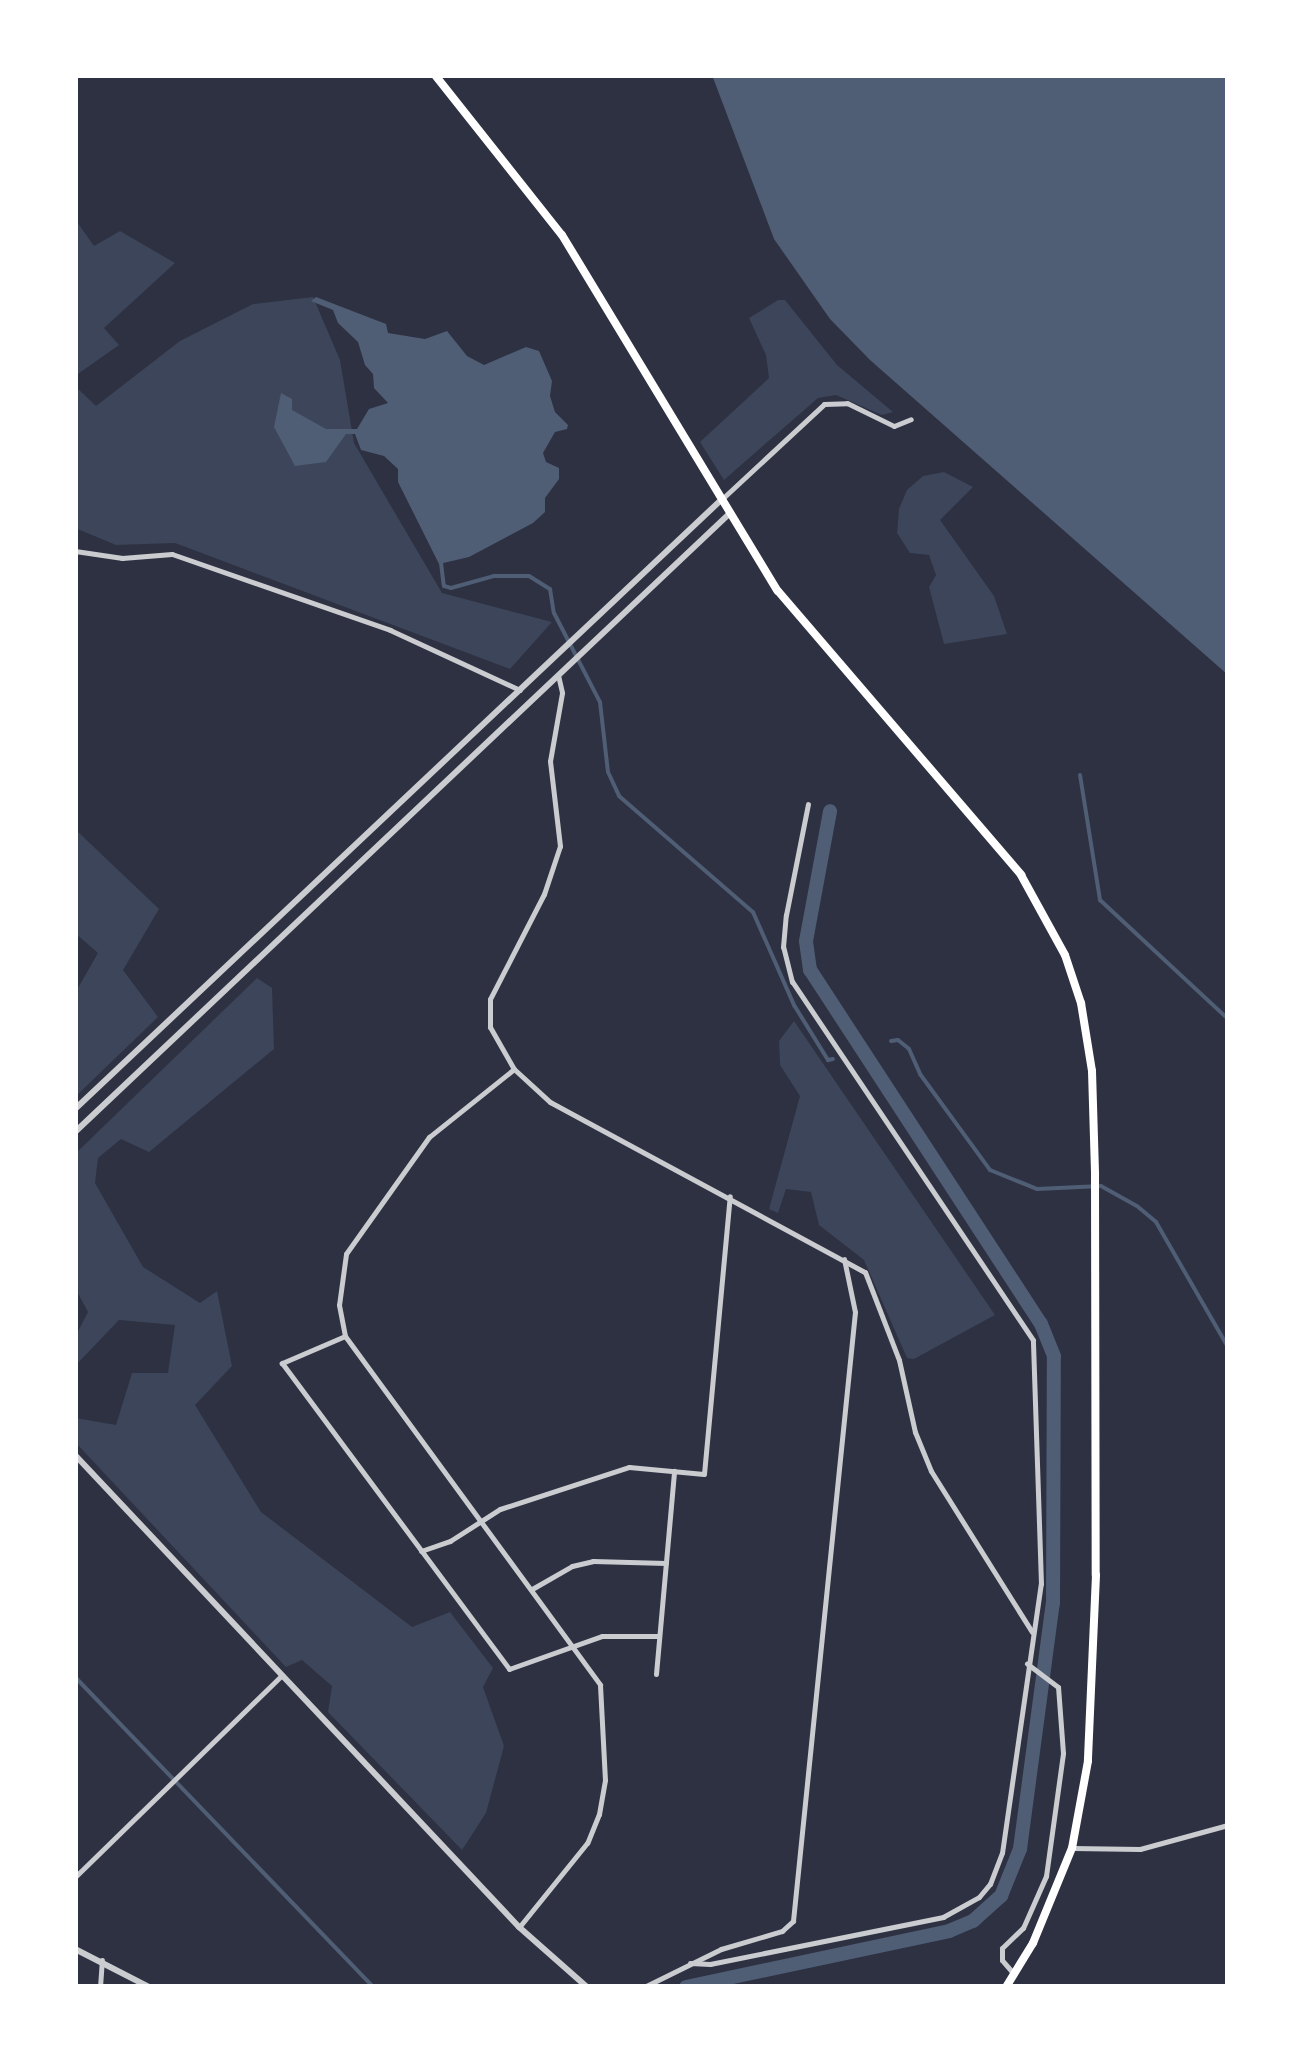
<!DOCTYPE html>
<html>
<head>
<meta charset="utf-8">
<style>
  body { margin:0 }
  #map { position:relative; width:1303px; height:2062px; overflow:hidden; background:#2d3142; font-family:"Playfair Display",serif }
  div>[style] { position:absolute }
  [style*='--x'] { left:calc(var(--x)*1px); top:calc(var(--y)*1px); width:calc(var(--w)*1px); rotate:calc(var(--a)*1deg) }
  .green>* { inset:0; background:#3c4559 }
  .water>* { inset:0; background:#4f5d75 }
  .stream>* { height:4px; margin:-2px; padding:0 2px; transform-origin:2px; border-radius:2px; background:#4f5d75 }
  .canal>* { height:14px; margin:-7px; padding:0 7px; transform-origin:7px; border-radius:7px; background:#4f5d75 }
  .minor>* { height:5px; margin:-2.5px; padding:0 2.5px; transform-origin:2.5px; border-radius:2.5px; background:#caccd0 }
  .tertiary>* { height:6px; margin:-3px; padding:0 3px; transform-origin:3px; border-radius:3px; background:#caccd0 }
  .secondary>* { height:8px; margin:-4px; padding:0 4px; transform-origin:4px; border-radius:4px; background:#fff }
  span { translate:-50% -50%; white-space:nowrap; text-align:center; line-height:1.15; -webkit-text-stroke:8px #fff; paint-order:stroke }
  .frame { position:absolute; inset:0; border:78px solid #fff; pointer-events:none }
</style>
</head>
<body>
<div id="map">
  <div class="green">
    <div style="clip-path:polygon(75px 219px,94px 246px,120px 231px,175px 263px,104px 328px,119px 345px,75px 376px)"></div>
    <div style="clip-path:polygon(313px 297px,340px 360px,354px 443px,442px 593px,552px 622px,510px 669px,175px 543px,116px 545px,75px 528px,75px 386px,96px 406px,180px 341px,253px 304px)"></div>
    <div style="clip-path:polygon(778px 300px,785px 300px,837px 365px,893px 412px,882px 415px,836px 395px,818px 398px,724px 480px,700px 442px,769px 378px,766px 355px,749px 318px)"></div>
    <div style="clip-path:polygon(944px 472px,973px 487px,940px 520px,994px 596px,1007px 634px,944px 644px,929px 587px,936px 575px,929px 555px,910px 553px,897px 533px,899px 509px,907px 490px,923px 476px)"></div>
    <div style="clip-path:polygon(75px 829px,159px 909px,123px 970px,158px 1017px,75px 1097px,75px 993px,98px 953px,75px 933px)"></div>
    <div style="clip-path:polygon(257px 978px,272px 988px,274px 1049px,149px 1152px,121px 1139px,98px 1158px,95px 1183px,143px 1267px,200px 1303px,217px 1291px,232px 1366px,195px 1405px,261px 1512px,412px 1627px,450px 1612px,493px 1668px,483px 1687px,504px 1746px,486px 1813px,462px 1850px,328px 1712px,332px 1686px,302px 1660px,286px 1667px,75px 1442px,75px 1418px,116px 1425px,132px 1373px,168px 1373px,175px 1325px,119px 1320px,75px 1366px,75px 1337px,88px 1312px,75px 1288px,75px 1154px)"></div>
    <div style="clip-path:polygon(794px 1021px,995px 1315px,914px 1359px,907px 1358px,864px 1260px,819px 1225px,811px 1192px,786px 1189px,778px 1213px,769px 1209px,800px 1096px,780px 1065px,779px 1041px)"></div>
  </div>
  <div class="water">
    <div style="clip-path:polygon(712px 75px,1228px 75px,1228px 675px,870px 360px,830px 319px,774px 239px)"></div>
    <div style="clip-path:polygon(316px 297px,386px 324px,388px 333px,425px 339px,447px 331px,467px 356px,484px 365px,526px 347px,539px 351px,552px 381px,550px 396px,555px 412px,568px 425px,567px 429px,555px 432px,543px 453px,546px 462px,559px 468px,559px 479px,545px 498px,545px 512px,533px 523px,469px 557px,439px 564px,398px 482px,398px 469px,384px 456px,361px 450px,355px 434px,346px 434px,326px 462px,295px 466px,274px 427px,281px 393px,292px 399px,292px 410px,326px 429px,357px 429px,369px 409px,388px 403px,374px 388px,373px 374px,365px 365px,358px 342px,338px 323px,333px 310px,311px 301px)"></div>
  </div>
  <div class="stream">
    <div style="--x:441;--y:563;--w:23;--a:83"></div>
    <div style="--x:444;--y:586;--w:7;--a:16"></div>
    <div style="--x:451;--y:588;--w:45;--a:-15.6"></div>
    <div style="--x:494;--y:576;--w:35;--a:0"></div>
    <div style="--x:529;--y:576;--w:25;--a:32"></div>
    <div style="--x:550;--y:589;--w:24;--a:81"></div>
    <div style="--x:554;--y:613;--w:100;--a:62.7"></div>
    <div style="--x:600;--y:702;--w:70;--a:83.5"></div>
    <div style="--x:608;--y:772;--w:26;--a:65"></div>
    <div style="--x:619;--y:796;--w:177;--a:40.9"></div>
    <div style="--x:753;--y:912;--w:102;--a:66.2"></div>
    <div style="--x:794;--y:1005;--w:65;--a:58.3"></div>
    <div style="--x:828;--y:1060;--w:5;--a:-11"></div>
    <div style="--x:1080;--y:775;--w:127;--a:80.9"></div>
    <div style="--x:1100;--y:900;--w:175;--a:42.9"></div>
    <div style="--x:891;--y:1041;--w:7;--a:-8"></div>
    <div style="--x:898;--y:1040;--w:14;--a:39"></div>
    <div style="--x:909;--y:1049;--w:27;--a:66"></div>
    <div style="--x:920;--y:1074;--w:119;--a:53.9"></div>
    <div style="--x:990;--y:1170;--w:51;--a:22"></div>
    <div style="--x:1037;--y:1189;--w:64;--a:-2.7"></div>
    <div style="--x:1101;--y:1186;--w:41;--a:29.1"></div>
    <div style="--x:1137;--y:1206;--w:25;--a:40"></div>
    <div style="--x:1156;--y:1222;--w:144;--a:60.1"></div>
    <div style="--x:75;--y:1677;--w:430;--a:46.1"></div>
  </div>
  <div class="canal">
    <div style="--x:686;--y:1987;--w:269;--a:-12"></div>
    <div style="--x:949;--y:1931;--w:26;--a:-23"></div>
    <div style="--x:973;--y:1921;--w:38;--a:-42"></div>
    <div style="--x:1001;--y:1896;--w:51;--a:-68"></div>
    <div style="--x:1020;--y:1849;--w:248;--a:-82.4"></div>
    <div style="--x:1053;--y:1603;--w:247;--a:-89.8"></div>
    <div style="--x:1054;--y:1356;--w:35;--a:-112"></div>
    <div style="--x:1041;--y:1324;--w:423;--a:-123.1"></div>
    <div style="--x:810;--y:970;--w:29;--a:-98"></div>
    <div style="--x:806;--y:941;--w:132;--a:-79.5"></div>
  </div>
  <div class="minor">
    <div style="--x:723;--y:498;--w:138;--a:-42.9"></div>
    <div style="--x:824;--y:404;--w:23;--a:-2"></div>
    <div style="--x:847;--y:403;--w:52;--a:26.1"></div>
    <div style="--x:894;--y:426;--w:18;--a:-22"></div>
    <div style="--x:75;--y:551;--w:48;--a:8.5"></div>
    <div style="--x:122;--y:558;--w:50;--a:-4.6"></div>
    <div style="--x:172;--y:554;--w:231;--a:19.2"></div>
    <div style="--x:390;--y:630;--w:143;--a:24.8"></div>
    <div style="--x:558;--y:675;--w:18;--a:77"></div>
    <div style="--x:562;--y:693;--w:69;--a:100"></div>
    <div style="--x:550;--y:761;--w:86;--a:83.3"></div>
    <div style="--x:560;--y:846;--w:51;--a:108.4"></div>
    <div style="--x:544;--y:894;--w:118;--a:117.2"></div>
    <div style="--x:490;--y:999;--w:28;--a:90"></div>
    <div style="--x:490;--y:1027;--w:48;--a:60.3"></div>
    <div style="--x:514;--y:1069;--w:49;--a:42.5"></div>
    <div style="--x:550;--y:1102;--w:358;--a:28.4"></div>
    <div style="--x:865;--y:1272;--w:94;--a:68.9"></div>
    <div style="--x:899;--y:1360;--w:74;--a:77.5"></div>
    <div style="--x:915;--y:1432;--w:42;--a:67.7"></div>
    <div style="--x:931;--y:1471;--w:190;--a:57.9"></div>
    <div style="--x:514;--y:1069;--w:109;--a:141.3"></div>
    <div style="--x:429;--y:1137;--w:143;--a:125.4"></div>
    <div style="--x:346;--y:1254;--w:51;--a:97.8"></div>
    <div style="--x:339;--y:1305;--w:32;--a:79"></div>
    <div style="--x:345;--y:1336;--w:432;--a:53.8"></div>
    <div style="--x:600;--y:1685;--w:95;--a:87"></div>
    <div style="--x:605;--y:1780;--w:35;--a:100"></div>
    <div style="--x:599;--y:1814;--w:31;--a:112"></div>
    <div style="--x:587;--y:1843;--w:107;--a:128.9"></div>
    <div style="--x:345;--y:1336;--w:69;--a:156.8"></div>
    <div style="--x:282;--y:1363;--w:381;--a:53.4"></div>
    <div style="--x:509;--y:1669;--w:99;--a:-19.5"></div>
    <div style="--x:602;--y:1636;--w:57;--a:0"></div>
    <div style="--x:421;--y:1551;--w:31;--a:-19"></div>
    <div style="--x:450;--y:1541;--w:59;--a:-32.6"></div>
    <div style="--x:500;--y:1509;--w:136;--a:-18"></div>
    <div style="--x:629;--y:1467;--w:75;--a:5.3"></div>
    <div style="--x:704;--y:1474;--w:279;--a:-84.7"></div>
    <div style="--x:532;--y:1589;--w:46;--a:-29.9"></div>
    <div style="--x:572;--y:1566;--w:22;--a:-13"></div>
    <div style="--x:593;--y:1561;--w:73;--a:1.6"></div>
    <div style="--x:656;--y:1674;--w:204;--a:-84.9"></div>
    <div style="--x:1072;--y:1848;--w:68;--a:0.8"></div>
    <div style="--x:1140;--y:1849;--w:91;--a:-15.3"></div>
    <div style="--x:75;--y:1877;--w:286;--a:-44.3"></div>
    <div style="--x:690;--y:1963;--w:20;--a:3"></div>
    <div style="--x:710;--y:1964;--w:238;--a:-11.4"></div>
    <div style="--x:943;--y:1917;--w:41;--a:-29.1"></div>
    <div style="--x:979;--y:1897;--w:17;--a:-50"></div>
    <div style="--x:990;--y:1884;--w:33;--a:-69"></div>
    <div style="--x:1002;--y:1853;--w:272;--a:-81.8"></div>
    <div style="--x:1041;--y:1584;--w:244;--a:-91.9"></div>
    <div style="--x:1033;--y:1340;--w:432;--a:-123.9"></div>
    <div style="--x:792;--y:982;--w:36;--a:-104"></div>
    <div style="--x:783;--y:947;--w:32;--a:-85"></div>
    <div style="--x:786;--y:915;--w:113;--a:-78.8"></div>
    <div style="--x:1014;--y:1974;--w:18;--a:-131"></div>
    <div style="--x:1002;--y:1960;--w:12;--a:-90"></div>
    <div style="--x:1002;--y:1948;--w:29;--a:-44"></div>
    <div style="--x:1023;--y:1928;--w:57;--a:-66.1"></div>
    <div style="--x:1046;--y:1876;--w:124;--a:-82.1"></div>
    <div style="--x:1063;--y:1753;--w:66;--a:-94.3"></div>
    <div style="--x:1058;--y:1687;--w:39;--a:-143"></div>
    <div style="--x:100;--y:1987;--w:27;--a:-86"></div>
    <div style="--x:644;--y:1987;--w:86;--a:-26.3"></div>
    <div style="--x:721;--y:1949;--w:64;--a:-16.4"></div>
    <div style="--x:782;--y:1931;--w:15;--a:-42"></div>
    <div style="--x:793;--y:1921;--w:612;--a:-84.19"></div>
    <div style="--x:855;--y:1312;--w:54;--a:-101.7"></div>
  </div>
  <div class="tertiary">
    <div style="--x:75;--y:1109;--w:888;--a:-43.31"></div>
    <div style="--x:75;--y:1132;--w:900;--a:-43.38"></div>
    <div style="--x:75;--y:1455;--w:648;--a:46.75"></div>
    <div style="--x:519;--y:1927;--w:91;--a:41.4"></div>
    <div style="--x:75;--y:1949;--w:83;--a:27.2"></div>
  </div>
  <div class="secondary">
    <div style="--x:435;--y:75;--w:204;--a:51.6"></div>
    <div style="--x:562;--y:235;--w:416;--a:58.8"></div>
    <div style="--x:778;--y:591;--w:374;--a:49.4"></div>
    <div style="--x:1021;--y:875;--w:91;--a:61.2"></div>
    <div style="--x:1065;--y:955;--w:51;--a:71.6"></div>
    <div style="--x:1081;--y:1003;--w:69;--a:80.8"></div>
    <div style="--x:1092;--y:1071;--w:104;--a:88.3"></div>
    <div style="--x:1095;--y:1175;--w:400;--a:89.9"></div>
    <div style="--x:1096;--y:1575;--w:186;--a:92.5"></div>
    <div style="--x:1088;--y:1761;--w:88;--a:100.4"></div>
    <div style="--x:1072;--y:1848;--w:103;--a:112.3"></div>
    <div style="--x:1033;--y:1943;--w:52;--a:121.5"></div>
  </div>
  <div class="frame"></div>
</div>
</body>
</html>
